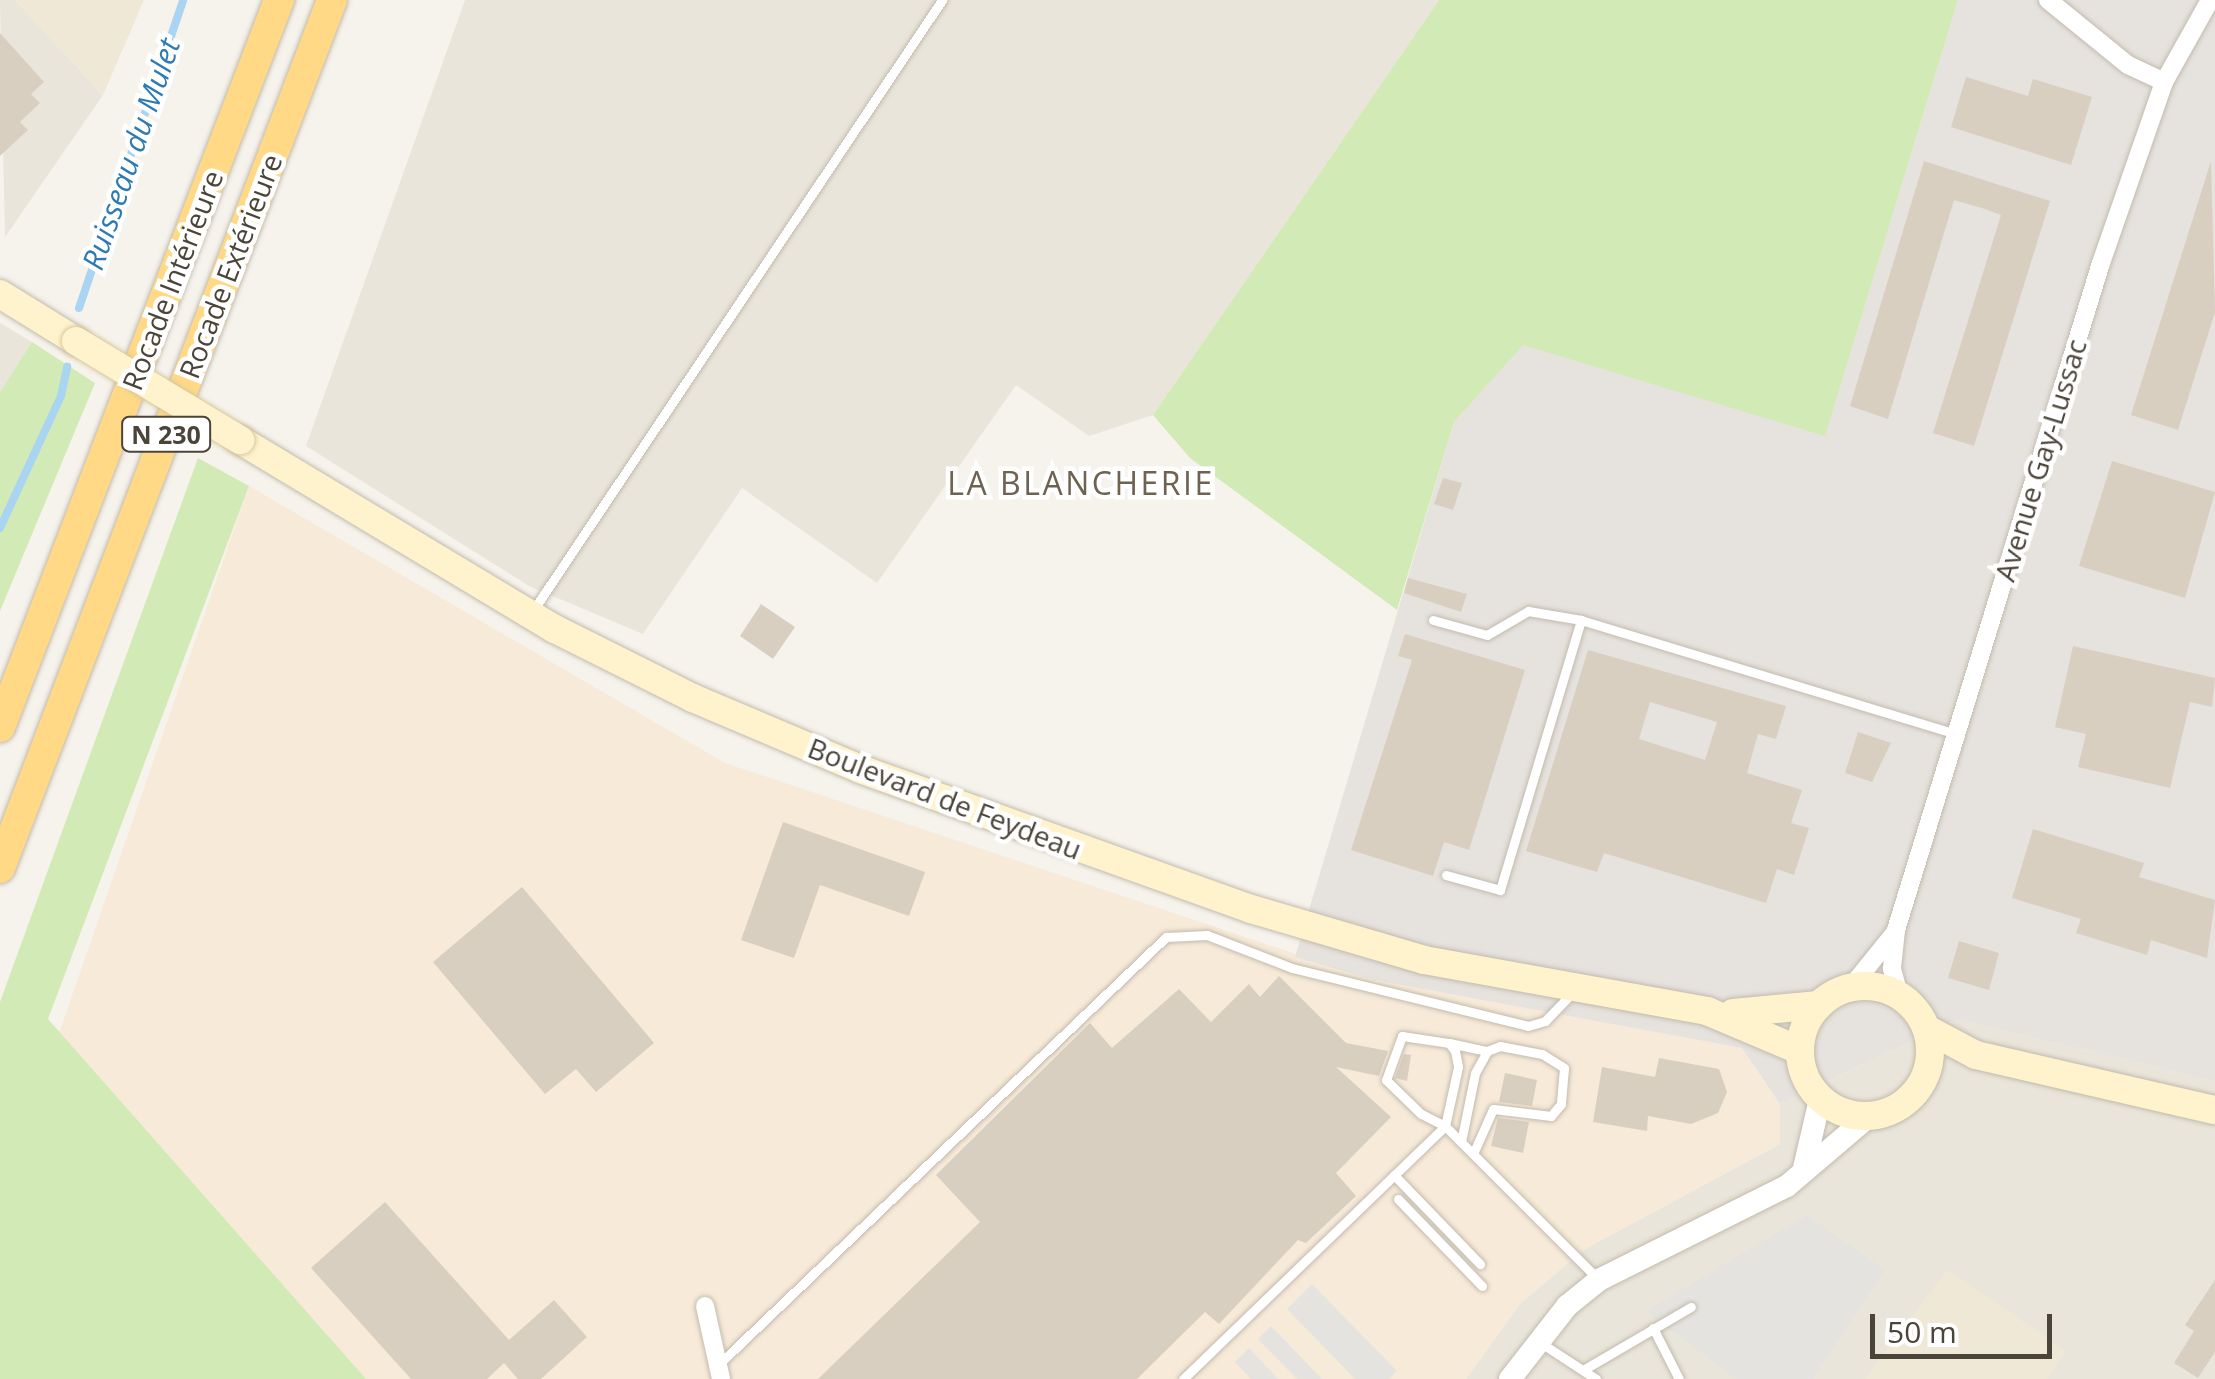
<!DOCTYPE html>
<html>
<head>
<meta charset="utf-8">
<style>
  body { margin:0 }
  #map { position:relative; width:2215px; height:1379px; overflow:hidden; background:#f6f3ec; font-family:"Open Sans",sans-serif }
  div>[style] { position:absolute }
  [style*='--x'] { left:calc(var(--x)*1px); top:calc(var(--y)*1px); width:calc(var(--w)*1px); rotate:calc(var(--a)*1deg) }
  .residential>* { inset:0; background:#eae5da }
  .commercial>* { inset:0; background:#f7ead8 }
  .industrial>* { inset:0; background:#e6e2dd }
  .education>* { inset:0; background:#efe8d6 }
  .green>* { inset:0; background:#d2eab5 }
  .parking>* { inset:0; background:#e5e3e0 }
  .stream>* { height:8px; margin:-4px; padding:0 4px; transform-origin:4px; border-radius:4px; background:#a9d4f2 }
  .building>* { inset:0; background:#d8cfc1 }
  .roads { filter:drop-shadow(0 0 2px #c2bbae) drop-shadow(0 0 2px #c2bbae) }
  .service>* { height:9px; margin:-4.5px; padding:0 4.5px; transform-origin:4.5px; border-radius:4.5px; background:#fff }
  .minor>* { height:18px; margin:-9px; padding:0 9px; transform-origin:9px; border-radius:9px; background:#fff }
  .tertiary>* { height:22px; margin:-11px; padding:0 11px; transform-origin:11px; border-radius:11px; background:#fff }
  .secondary>* { height:28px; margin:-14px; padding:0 14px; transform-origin:14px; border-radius:14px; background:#fff3cd }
  .secondary>.ring { margin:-14px; padding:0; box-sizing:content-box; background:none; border:28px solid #fff3cd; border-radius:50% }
  .trunk>* { height:30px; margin:-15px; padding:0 15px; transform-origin:15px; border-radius:15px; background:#ffd985 }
  .bridges { filter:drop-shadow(0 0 2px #d6c79b) drop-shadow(0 0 2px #d6c79b) }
  .secondary-bridge>* { height:28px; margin:-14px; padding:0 14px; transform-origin:14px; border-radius:14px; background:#fff3cd }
  span { translate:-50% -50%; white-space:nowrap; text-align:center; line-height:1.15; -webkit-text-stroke:9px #fff; paint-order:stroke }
  .shield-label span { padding:2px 8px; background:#fff; border:2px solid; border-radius:8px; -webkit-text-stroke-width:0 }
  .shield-label { font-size:25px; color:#4b4439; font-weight:700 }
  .street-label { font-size:28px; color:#4b4439 }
  .water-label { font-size:30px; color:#2e7ab2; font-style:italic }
  .quarter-label { font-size:32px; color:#6e6250; letter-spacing:2.5px }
  .scale { position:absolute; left:1870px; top:1314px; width:182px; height:45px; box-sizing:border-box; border:5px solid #4b4439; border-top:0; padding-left:12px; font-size:30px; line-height:35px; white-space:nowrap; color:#4b4439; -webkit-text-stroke:8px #fff; paint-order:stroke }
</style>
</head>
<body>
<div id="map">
  <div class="residential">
    <div style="clip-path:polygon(0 0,15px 0,103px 95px,5px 237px)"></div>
    <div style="clip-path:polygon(465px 0,1439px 0,1153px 415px,1089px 436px,1016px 385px,877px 583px,742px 488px,643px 634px,529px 586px,306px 446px)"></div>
    <div style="clip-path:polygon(0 323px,32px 342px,0 392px)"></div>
    <div style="clip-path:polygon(1959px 1019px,2215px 1082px,2215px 1379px,1466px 1379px,1520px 1304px,1583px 1250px,1780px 1144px,1780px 1104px)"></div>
  </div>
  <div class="commercial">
    <div style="clip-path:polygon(249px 486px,725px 763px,1374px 980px,1742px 1048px,1780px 1104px,1780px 1144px,1583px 1250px,1520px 1304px,1466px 1379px,0 1379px,0 1203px)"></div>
  </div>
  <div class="industrial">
    <div style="clip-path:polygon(1958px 0,2215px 0,2215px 1082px,1959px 1019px,1780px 1104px,1742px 1048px,1374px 980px,1295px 957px,1454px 422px,1523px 344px,1825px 435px)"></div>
  </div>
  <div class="education">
    <div style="clip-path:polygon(15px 0,144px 0,103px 95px)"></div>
    <div style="clip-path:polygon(1947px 1270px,2066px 1351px,2047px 1379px,1865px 1379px)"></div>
  </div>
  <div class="green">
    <div style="clip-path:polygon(1439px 0,1958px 0,1825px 436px,1523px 345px,1454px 422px,1397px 610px,1190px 458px,1153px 415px)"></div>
    <div style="clip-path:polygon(32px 342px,95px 383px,0 611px,0 392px)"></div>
    <div style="clip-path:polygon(198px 458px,249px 486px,48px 1019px,366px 1379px,0 1379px,0 1002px)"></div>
  </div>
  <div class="parking">
    <div style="clip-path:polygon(1807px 1215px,1885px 1270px,1813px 1379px,1736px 1379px,1646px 1311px)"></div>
    <div style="clip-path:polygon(1312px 1284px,1397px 1371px,1389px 1379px,1355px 1379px,1287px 1309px)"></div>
    <div style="clip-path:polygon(1271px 1326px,1322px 1379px,1297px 1379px,1258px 1339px)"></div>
    <div style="clip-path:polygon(1249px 1348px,1278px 1379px,1251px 1379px,1235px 1362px)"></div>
  </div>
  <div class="stream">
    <div style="--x:79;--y:308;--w:325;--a:-71.3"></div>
    <div style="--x:0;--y:528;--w:145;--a:-65.2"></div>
    <div style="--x:61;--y:396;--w:30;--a:-78"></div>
  </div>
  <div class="building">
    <div style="clip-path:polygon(0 33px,44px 82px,31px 94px,40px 103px,20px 122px,28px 130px,0 156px)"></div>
    <div style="clip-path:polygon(1966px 77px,2028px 96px,2033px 79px,2092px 97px,2071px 165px,1951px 127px)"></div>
    <div style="clip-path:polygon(1924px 161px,2050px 201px,1974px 446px,1933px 433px,2001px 215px,1982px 208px,1954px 200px,1888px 419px,1850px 406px)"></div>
    <div style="clip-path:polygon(2211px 161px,2215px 312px,2178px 430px,2131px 415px)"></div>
    <div style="clip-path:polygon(2112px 461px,2215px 492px,2185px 598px,2079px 566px)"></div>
    <div style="clip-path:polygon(1443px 478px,1462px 483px,1453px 510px,1434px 504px)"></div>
    <div style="clip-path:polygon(1408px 578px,1467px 594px,1461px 612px,1404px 593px)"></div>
    <div style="clip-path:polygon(761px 604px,795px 627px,773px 659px,740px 636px)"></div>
    <div style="clip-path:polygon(1405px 634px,1525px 670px,1469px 850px,1444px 842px,1433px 876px,1351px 850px,1412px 660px,1398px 656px)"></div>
    <div style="clip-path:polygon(2073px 646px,2215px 678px,2212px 707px,2190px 702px,2170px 788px,2078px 767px,2086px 734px,2055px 727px)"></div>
    <div style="clip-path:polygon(evenodd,1588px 650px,1786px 706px,1776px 739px,1758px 734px,1747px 773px,1802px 790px,1791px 823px,1809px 828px,1794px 875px,1777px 869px,1766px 903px,1604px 853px,1597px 872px,1526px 851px,1588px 650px,1650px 702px,1717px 722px,1705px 760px,1639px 739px,1650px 702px)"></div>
    <div style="clip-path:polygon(1858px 732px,1891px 743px,1872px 782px,1845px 773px)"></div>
    <div style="clip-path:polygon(783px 822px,925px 872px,909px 916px,820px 885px,794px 958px,741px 940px)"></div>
    <div style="clip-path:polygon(2033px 829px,2144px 863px,2139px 877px,2215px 900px,2207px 958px,2151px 940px,2147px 955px,2076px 933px,2081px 919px,2012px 898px)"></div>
    <div style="clip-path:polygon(522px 887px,654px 1043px,596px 1092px,576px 1069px,545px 1094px,433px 962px)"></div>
    <div style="clip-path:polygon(1959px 941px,1999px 953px,1989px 990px,1948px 978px)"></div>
    <div style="clip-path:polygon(1279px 976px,1346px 1043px,1388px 1051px,1379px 1076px,1336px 1067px,1391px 1117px,1336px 1173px,1356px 1196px,1306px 1243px,1298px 1240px,1219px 1324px,1205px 1312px,1137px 1379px,818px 1379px,980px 1222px,936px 1175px,1090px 1023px,1112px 1048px,1179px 989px,1211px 1022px,1249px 984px,1260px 997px)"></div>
    <div style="clip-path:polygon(1404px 1054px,1411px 1055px,1407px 1081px,1395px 1078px)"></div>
    <div style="clip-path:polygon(1659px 1058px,1719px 1069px,1727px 1092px,1718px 1113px,1691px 1124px,1648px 1116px,1647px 1131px,1593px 1122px,1602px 1067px,1655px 1077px)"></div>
    <div style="clip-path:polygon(1505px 1073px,1537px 1080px,1532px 1106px,1499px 1102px)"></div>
    <div style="clip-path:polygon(1498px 1118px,1529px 1122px,1523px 1153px,1491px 1146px)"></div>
    <div style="clip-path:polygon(385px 1202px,509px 1340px,554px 1300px,587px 1337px,541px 1379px,518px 1379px,504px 1363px,487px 1379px,411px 1379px,311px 1268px)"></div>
    <div style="clip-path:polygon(2215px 1280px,2215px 1352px,2198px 1378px,2174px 1363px,2194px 1331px,2185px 1325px)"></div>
  </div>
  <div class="roads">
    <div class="service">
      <div style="--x:532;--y:612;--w:737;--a:-56.18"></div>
      <div style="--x:1433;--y:620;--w:56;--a:15.5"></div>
      <div style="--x:1487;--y:635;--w:48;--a:-30.3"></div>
      <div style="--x:1528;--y:611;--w:54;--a:9.6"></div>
      <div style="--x:1446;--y:875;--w:56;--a:15.5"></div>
      <div style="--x:1500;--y:890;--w:282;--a:-73.3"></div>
      <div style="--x:1581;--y:620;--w:392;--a:16.9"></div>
      <div style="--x:1402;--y:1036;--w:48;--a:8.5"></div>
      <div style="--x:1449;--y:1043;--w:10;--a:53"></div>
      <div style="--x:1455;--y:1051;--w:16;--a:79"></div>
      <div style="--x:1458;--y:1067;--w:60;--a:102.4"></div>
      <div style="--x:1445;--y:1126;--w:27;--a:-153"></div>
      <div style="--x:1421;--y:1114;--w:49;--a:-135.8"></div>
      <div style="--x:1386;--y:1080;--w:47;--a:-70"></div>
      <div style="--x:1449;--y:1043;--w:39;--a:12"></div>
      <div style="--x:1461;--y:1142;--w:70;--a:-78.5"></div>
      <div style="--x:1475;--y:1073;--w:25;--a:-61"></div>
      <div style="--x:1487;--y:1051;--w:14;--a:-21"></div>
      <div style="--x:1500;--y:1046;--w:43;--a:10.8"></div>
      <div style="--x:1542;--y:1054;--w:26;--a:32"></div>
      <div style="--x:1564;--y:1068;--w:36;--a:95"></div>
      <div style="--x:1561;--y:1104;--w:16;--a:130"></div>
      <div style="--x:1551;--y:1116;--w:58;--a:-173.1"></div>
      <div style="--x:1493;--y:1109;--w:49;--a:114"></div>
      <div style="--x:1394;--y:1175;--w:124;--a:46"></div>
      <div style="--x:1398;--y:1199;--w:121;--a:46"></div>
      <div style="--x:1653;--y:1328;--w:57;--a:63"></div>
      <div style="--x:1541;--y:1343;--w:66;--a:33.2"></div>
      <div style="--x:719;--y:1364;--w:618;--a:-43.69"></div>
      <div style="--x:1166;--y:937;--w:41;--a:-2.8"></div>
      <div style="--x:1207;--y:935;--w:91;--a:21.2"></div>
      <div style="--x:1292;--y:968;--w:243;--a:13.8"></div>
      <div style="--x:1528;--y:1026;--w:18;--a:-16"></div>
      <div style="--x:1545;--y:1021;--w:42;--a:-46"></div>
      <div style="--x:1583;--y:1370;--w:125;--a:-30.3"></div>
      <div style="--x:1183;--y:1379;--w:364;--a:-44"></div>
      <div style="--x:1445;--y:1126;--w:215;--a:45"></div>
    </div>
    <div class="minor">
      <div style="--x:2048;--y:0;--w:103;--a:39.1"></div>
      <div style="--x:2128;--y:65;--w:40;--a:25"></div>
      <div style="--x:1851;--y:987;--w:67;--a:-51.1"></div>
      <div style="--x:1899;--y:995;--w:28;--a:-105"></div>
      <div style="--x:1892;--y:968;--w:38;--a:-84"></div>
      <div style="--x:1896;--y:930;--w:698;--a:-72.92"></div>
      <div style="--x:2101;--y:263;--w:192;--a:-70.8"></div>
      <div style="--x:2164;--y:82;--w:94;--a:-60.7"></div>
      <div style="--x:705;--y:1306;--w:75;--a:77.6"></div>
    </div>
    <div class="tertiary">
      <div style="--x:1804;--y:1168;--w:71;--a:-76.9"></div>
      <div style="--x:1510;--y:1379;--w:93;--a:-52"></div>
      <div style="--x:1567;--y:1306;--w:41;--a:-39.1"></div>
      <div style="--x:1599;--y:1280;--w:210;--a:-26.6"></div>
      <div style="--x:1787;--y:1186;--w:106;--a:-40.4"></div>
    </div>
    <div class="secondary">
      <div style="--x:0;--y:294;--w:89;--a:31.7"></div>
      <div style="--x:240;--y:440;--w:367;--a:31"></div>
      <div style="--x:555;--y:629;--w:154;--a:26.6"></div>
      <div style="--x:693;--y:698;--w:181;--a:23"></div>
      <div style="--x:860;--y:769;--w:415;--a:19.7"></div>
      <div style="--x:1251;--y:909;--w:180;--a:16.4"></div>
      <div style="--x:1424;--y:960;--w:288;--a:10.2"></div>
      <div style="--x:1707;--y:1011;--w:100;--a:23"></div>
      <div class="ring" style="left:1800px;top:986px;width:102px;height:102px"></div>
      <div style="--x:1733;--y:1013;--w:86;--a:-5.3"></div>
      <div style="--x:1927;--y:1029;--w:55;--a:28"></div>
      <div style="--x:1976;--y:1055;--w:245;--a:13"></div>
    </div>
    <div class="trunk">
      <div style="--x:0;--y:727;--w:779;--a:-69"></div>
      <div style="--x:0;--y:868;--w:929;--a:-69.07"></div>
    </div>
  </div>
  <div class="bridges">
    <div class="secondary-bridge">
      <div style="--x:76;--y:341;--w:192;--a:31.1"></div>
    </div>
  </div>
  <div class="shield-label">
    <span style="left:166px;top:434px">N 230</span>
  </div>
  <div class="street-label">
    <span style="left:230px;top:266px;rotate:-69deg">Rocade Extérieure</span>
    <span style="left:172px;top:280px;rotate:-69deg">Rocade Intérieure</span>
    <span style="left:2040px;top:460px;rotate:-73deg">Avenue Gay-Lussac</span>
    <span style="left:945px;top:798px;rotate:21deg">Boulevard de Feydeau</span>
  </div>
  <div class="water-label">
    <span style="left:131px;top:154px;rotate:-71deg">Ruisseau du Mulet</span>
  </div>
  <div class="quarter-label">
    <span style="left:1081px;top:483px">LA BLANCHERIE</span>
  </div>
  <div class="scale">50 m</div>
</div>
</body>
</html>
